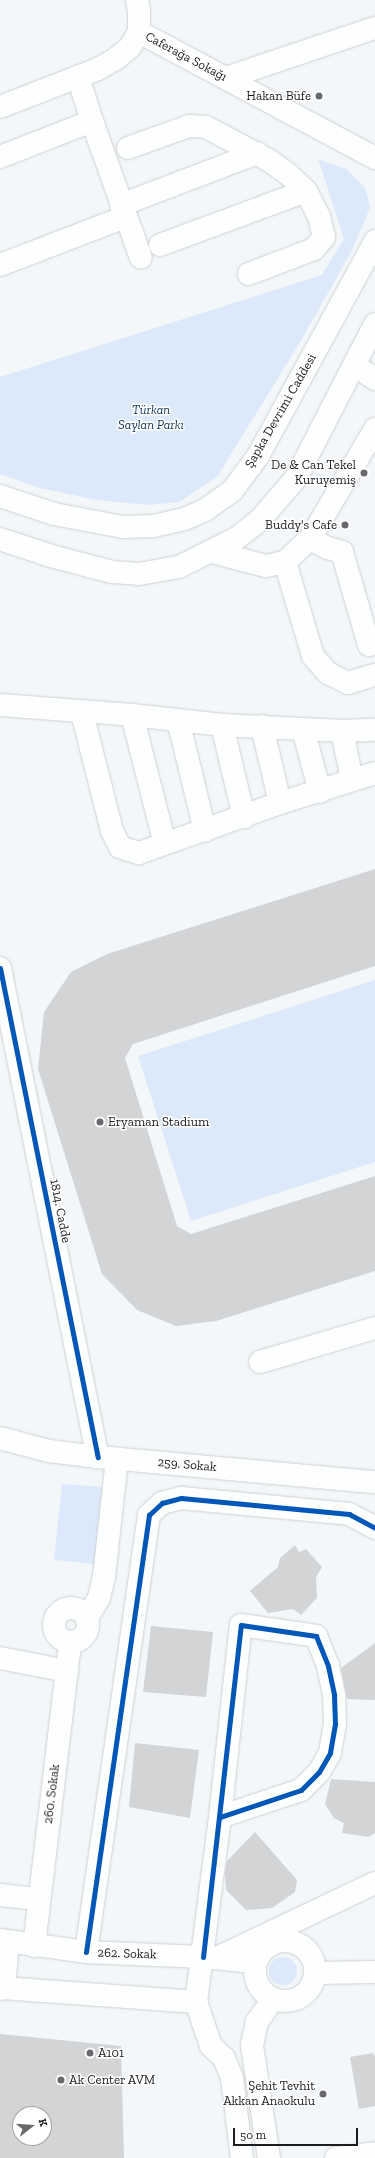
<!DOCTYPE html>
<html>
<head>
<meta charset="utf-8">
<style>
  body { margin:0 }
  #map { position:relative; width:375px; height:2158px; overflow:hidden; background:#f4f7fa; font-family:"Zilla Slab",serif }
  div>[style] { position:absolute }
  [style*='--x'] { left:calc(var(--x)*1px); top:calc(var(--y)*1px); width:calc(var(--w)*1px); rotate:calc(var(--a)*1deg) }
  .green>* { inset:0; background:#dbe9fa }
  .round { border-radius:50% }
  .building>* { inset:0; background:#d2d4d6 }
  .roads { filter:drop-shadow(0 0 1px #cfd0d3) drop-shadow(0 0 1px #cfd0d3) }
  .minor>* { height:22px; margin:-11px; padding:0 11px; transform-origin:11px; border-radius:11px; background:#fdfefe }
  .minor>.ring { margin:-11px; padding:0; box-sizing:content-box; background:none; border:22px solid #fdfefe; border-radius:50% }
  .major>* { height:22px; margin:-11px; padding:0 11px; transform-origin:11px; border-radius:11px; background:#fdfefe }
  .cycleway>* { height:5px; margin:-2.5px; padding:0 2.5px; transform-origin:2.5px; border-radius:2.5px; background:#0057b8 }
  .dots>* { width:11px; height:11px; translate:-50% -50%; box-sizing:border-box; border:2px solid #fff; border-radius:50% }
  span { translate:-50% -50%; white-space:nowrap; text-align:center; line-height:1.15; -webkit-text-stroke:3px #fff; paint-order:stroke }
  .street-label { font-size:13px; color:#1b1c1f }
  .poi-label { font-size:13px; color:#1b1c1f }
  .right { translate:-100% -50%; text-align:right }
  .left { translate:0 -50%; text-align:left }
  .park-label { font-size:13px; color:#0d3259; font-style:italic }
  .north { position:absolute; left:12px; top:2106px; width:40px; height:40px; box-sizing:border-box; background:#fff; border:1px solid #a4a4a5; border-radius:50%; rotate:73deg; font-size:11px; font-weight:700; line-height:16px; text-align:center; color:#1b1c1f }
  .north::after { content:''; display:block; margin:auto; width:14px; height:18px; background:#67696c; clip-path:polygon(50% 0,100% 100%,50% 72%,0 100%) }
  .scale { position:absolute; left:233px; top:2128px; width:125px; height:18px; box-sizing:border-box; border:2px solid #1b1c1f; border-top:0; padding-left:5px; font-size:12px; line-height:14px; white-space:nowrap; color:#1b1c1f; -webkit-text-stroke:3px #fff; paint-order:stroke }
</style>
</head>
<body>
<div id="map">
  <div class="green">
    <div style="clip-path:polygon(318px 159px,347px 169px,366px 189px,370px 208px,352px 251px,299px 344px,217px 477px,179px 502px,148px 505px,97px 500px,39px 488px,0 474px,0 377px,322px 275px,344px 239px)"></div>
    <div style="clip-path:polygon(375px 980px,375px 1162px,191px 1221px,138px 1056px)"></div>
    <div style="clip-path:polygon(62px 1484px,102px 1487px,95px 1564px,54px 1560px)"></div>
    <div class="round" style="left:269px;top:1957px;width:28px;height:28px"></div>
  </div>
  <div class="building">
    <div style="clip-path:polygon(375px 869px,375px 966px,133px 1044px,125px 1058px,177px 1226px,191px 1234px,375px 1176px,375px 1271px,216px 1321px,176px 1326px,137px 1310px,102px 1274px,38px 1069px,44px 1012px,71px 972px,107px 954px)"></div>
    <div style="clip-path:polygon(295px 1545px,299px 1552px,306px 1549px,322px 1567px,316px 1577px,317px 1598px,301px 1615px,293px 1609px,268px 1613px,250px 1591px,278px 1567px,280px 1558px)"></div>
    <div style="clip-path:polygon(151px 1626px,213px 1632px,206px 1697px,143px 1692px)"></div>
    <div style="clip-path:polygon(375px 1643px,375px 1700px,347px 1699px,341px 1668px)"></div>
    <div style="clip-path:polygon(135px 1743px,199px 1750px,190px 1818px,129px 1807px)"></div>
    <div style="clip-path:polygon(331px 1779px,375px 1782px,375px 1833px,368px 1837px,342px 1833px,344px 1823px,334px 1818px,325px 1804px)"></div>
    <div style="clip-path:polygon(255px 1832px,297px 1880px,295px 1892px,272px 1908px,246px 1910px,226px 1890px,225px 1873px,227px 1861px)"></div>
    <div style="clip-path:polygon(evenodd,0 2034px,121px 2046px,124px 2158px,0 2158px,0 2034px,20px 2114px,44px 2114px,44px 2138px,20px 2138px,20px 2114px)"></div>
    <div style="clip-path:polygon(373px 2053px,375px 2056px,375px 2106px,359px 2109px,350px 2057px)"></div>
  </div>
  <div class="roads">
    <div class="minor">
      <div style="--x:137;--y:0;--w:11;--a:80"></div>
      <div style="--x:139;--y:11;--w:21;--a:90"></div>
      <div style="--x:78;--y:77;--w:46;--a:72.3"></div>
      <div style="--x:92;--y:121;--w:145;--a:70.3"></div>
      <div style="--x:226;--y:78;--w:157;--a:-18.6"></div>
      <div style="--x:0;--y:107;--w:105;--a:-21.2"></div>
      <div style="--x:98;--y:69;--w:22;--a:-30"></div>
      <div style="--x:117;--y:58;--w:17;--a:-40"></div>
      <div style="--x:130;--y:47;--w:17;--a:-59"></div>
      <div style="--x:139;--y:32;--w:268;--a:28.1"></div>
      <div style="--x:128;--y:148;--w:65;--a:-19.8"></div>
      <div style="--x:189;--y:126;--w:17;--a:3"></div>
      <div style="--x:206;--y:127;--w:72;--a:28"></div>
      <div style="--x:270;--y:161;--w:24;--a:36"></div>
      <div style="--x:289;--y:175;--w:23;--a:43"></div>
      <div style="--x:306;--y:191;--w:28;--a:63"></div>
      <div style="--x:319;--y:216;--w:22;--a:77"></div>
      <div style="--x:324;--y:237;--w:16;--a:130"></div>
      <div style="--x:314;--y:249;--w:70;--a:159"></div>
      <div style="--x:0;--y:157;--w:99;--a:-21.4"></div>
      <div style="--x:121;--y:205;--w:146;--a:-20.9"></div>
      <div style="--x:160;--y:245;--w:156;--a:-20.3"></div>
      <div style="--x:0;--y:265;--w:134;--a:-21"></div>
      <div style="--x:354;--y:365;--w:25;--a:34"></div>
      <div style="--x:310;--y:539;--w:20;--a:27"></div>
      <div style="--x:328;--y:548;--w:15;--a:16"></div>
      <div style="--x:342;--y:552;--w:97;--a:73.8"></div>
      <div style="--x:213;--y:552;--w:55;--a:14.8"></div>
      <div style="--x:266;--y:566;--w:19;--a:-12"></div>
      <div style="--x:285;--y:562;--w:34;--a:-43"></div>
      <div style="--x:310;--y:539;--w:128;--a:-59.4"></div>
      <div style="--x:285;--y:562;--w:98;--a:73.4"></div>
      <div style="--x:313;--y:656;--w:23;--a:49"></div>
      <div style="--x:328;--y:673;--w:22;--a:27"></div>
      <div style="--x:348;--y:683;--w:28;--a:-17"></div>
      <div style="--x:0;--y:705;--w:132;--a:4.3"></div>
      <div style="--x:132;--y:715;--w:91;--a:6.3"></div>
      <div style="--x:222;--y:725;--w:120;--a:2.9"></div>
      <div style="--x:342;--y:731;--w:33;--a:-2"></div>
      <div style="--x:82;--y:713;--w:122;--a:75.7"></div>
      <div style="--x:112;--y:831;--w:18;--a:63"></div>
      <div style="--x:120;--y:847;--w:20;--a:18"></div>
      <div style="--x:139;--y:853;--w:150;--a:-19.5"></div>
      <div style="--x:280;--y:803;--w:100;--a:-17.5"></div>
      <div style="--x:132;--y:715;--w:133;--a:75.7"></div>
      <div style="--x:178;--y:720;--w:114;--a:76.3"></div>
      <div style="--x:222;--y:725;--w:95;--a:76.6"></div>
      <div style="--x:262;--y:726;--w:79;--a:76.8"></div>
      <div style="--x:303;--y:729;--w:65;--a:74.9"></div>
      <div style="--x:342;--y:731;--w:50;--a:78.5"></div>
      <div style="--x:0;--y:968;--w:499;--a:78.7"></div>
      <div style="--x:260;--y:1362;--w:120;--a:-16.5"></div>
      <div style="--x:0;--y:1438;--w:51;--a:14.9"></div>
      <div style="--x:49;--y:1451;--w:49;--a:7"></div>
      <div style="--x:98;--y:1457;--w:278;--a:5.2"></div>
      <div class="ring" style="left:54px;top:1608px;width:12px;height:12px"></div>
      <div style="--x:87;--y:1618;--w:23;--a:-59"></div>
      <div style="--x:99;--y:1598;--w:22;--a:-77"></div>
      <div style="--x:104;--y:1577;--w:119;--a:-83.7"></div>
      <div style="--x:0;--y:1658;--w:68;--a:11"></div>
      <div style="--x:0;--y:1895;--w:39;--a:6"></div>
      <div style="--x:0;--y:1940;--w:87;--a:7.9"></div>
      <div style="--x:86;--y:1952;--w:117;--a:2.4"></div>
      <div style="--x:203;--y:1957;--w:52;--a:5.5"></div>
      <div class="ring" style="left:255px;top:1941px;width:38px;height:38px"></div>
      <div style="--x:34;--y:1946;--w:306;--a:-83.2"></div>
      <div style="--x:86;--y:1952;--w:442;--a:-81.8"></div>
      <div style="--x:149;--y:1515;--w:18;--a:-43"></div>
      <div style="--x:162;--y:1503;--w:20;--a:-15"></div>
      <div style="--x:181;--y:1498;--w:169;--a:5.4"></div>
      <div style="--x:349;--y:1514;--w:30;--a:28"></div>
      <div style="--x:217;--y:1958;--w:175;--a:-25.4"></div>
      <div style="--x:315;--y:1973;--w:60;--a:-1"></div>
      <div style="--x:2;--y:1988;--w:195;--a:4.1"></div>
      <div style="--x:196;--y:2002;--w:187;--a:-82.6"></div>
      <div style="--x:220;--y:1817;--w:193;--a:-83.8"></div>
      <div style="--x:241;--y:1625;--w:76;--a:8.3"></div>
      <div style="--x:316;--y:1636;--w:32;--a:68"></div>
      <div style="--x:328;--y:1666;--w:30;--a:78"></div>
      <div style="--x:334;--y:1695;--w:29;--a:88"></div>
      <div style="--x:335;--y:1724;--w:29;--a:100"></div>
      <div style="--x:330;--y:1753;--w:22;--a:120"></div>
      <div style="--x:319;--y:1772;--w:25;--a:135"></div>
      <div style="--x:301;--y:1790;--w:85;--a:161.6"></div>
      <div style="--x:0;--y:1989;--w:14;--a:-69"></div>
      <div style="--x:5;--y:1976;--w:35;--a:-85"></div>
      <div style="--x:196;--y:2002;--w:46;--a:71.2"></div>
      <div style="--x:211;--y:2046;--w:18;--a:43"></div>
      <div style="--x:224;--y:2058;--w:22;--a:68"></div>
      <div style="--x:232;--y:2078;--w:81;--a:82.9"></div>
      <div style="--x:269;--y:2158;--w:114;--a:-98.6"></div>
      <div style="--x:252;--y:2045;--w:24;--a:-78"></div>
      <div style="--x:257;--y:2022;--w:28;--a:-55"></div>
      <div style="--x:336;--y:2158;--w:39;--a:-7"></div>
    </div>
    <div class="major">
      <div style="--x:0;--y:496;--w:57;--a:18.4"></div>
      <div style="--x:54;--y:514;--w:70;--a:10.7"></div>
      <div style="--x:123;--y:527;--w:31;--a:-2"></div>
      <div style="--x:154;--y:526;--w:31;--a:-13"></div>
      <div style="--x:184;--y:519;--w:23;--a:-23"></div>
      <div style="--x:205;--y:510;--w:33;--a:-35"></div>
      <div style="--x:232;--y:491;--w:44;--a:-53.4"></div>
      <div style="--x:258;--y:456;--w:245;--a:-61.4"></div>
      <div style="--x:0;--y:539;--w:54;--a:18.4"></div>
      <div style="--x:51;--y:556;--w:63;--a:14.7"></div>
      <div style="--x:112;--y:572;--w:27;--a:4"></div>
      <div style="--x:139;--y:574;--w:41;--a:-9.9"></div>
      <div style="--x:179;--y:567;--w:65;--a:-26.6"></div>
      <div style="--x:237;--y:538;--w:28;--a:-38"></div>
      <div style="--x:259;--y:521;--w:57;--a:-49.3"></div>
      <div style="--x:296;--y:478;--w:173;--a:-62.8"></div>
    </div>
  </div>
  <div class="cycleway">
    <div style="--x:0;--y:968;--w:499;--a:78.7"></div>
    <div style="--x:86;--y:1952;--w:442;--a:-81.8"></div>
    <div style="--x:149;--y:1515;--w:18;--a:-43"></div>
    <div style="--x:162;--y:1503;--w:20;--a:-15"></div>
    <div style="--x:181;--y:1498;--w:169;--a:5.4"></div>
    <div style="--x:349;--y:1514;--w:30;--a:28"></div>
    <div style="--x:203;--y:1957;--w:334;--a:-83.5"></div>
    <div style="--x:241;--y:1625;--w:76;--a:8.3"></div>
    <div style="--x:316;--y:1636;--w:32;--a:68"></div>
    <div style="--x:328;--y:1666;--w:30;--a:78"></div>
    <div style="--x:334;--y:1695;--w:29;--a:88"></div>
    <div style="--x:335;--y:1724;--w:29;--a:100"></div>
    <div style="--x:330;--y:1753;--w:22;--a:120"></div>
    <div style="--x:319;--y:1772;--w:25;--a:135"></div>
    <div style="--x:301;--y:1790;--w:85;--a:161.6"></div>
  </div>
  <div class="dots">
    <div style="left:319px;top:96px;background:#67696c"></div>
    <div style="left:364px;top:473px;background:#67696c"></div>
    <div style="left:345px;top:525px;background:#67696c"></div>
    <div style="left:100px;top:1122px;background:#67696c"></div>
    <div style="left:90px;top:2053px;background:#67696c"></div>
    <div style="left:61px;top:2080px;background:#67696c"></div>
    <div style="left:323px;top:2094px;background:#67696c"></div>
  </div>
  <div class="street-label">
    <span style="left:186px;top:57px;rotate:28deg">Caferağa Sokağı</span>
    <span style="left:281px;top:411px;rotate:-60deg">Şapka Devrimi Caddesi</span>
    <span style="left:60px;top:1211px;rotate:79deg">1814. Cadde</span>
    <span style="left:187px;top:1465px;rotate:5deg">259. Sokak</span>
    <span style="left:52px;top:1794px;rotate:-83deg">260. Sokak</span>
    <span style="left:127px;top:1954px;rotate:2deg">262. Sokak</span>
  </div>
  <div class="poi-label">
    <span class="right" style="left:311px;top:96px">Hakan Büfe</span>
    <span class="right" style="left:356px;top:473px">De &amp; Can Tekel<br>Kuruyemiş</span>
    <span class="right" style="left:337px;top:525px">Buddy's Cafe</span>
    <span class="left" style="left:108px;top:1122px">Eryaman Stadium</span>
    <span class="left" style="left:98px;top:2053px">A101</span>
    <span class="left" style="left:69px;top:2080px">Ak Center AVM</span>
    <span class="right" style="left:315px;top:2094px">Şehit Tevhit<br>Akkan Anaokulu</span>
  </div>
  <div class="park-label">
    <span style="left:151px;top:418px">Türkan<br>Saylan Parkı</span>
  </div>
  <div class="north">K</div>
  <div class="scale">50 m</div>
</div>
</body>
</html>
